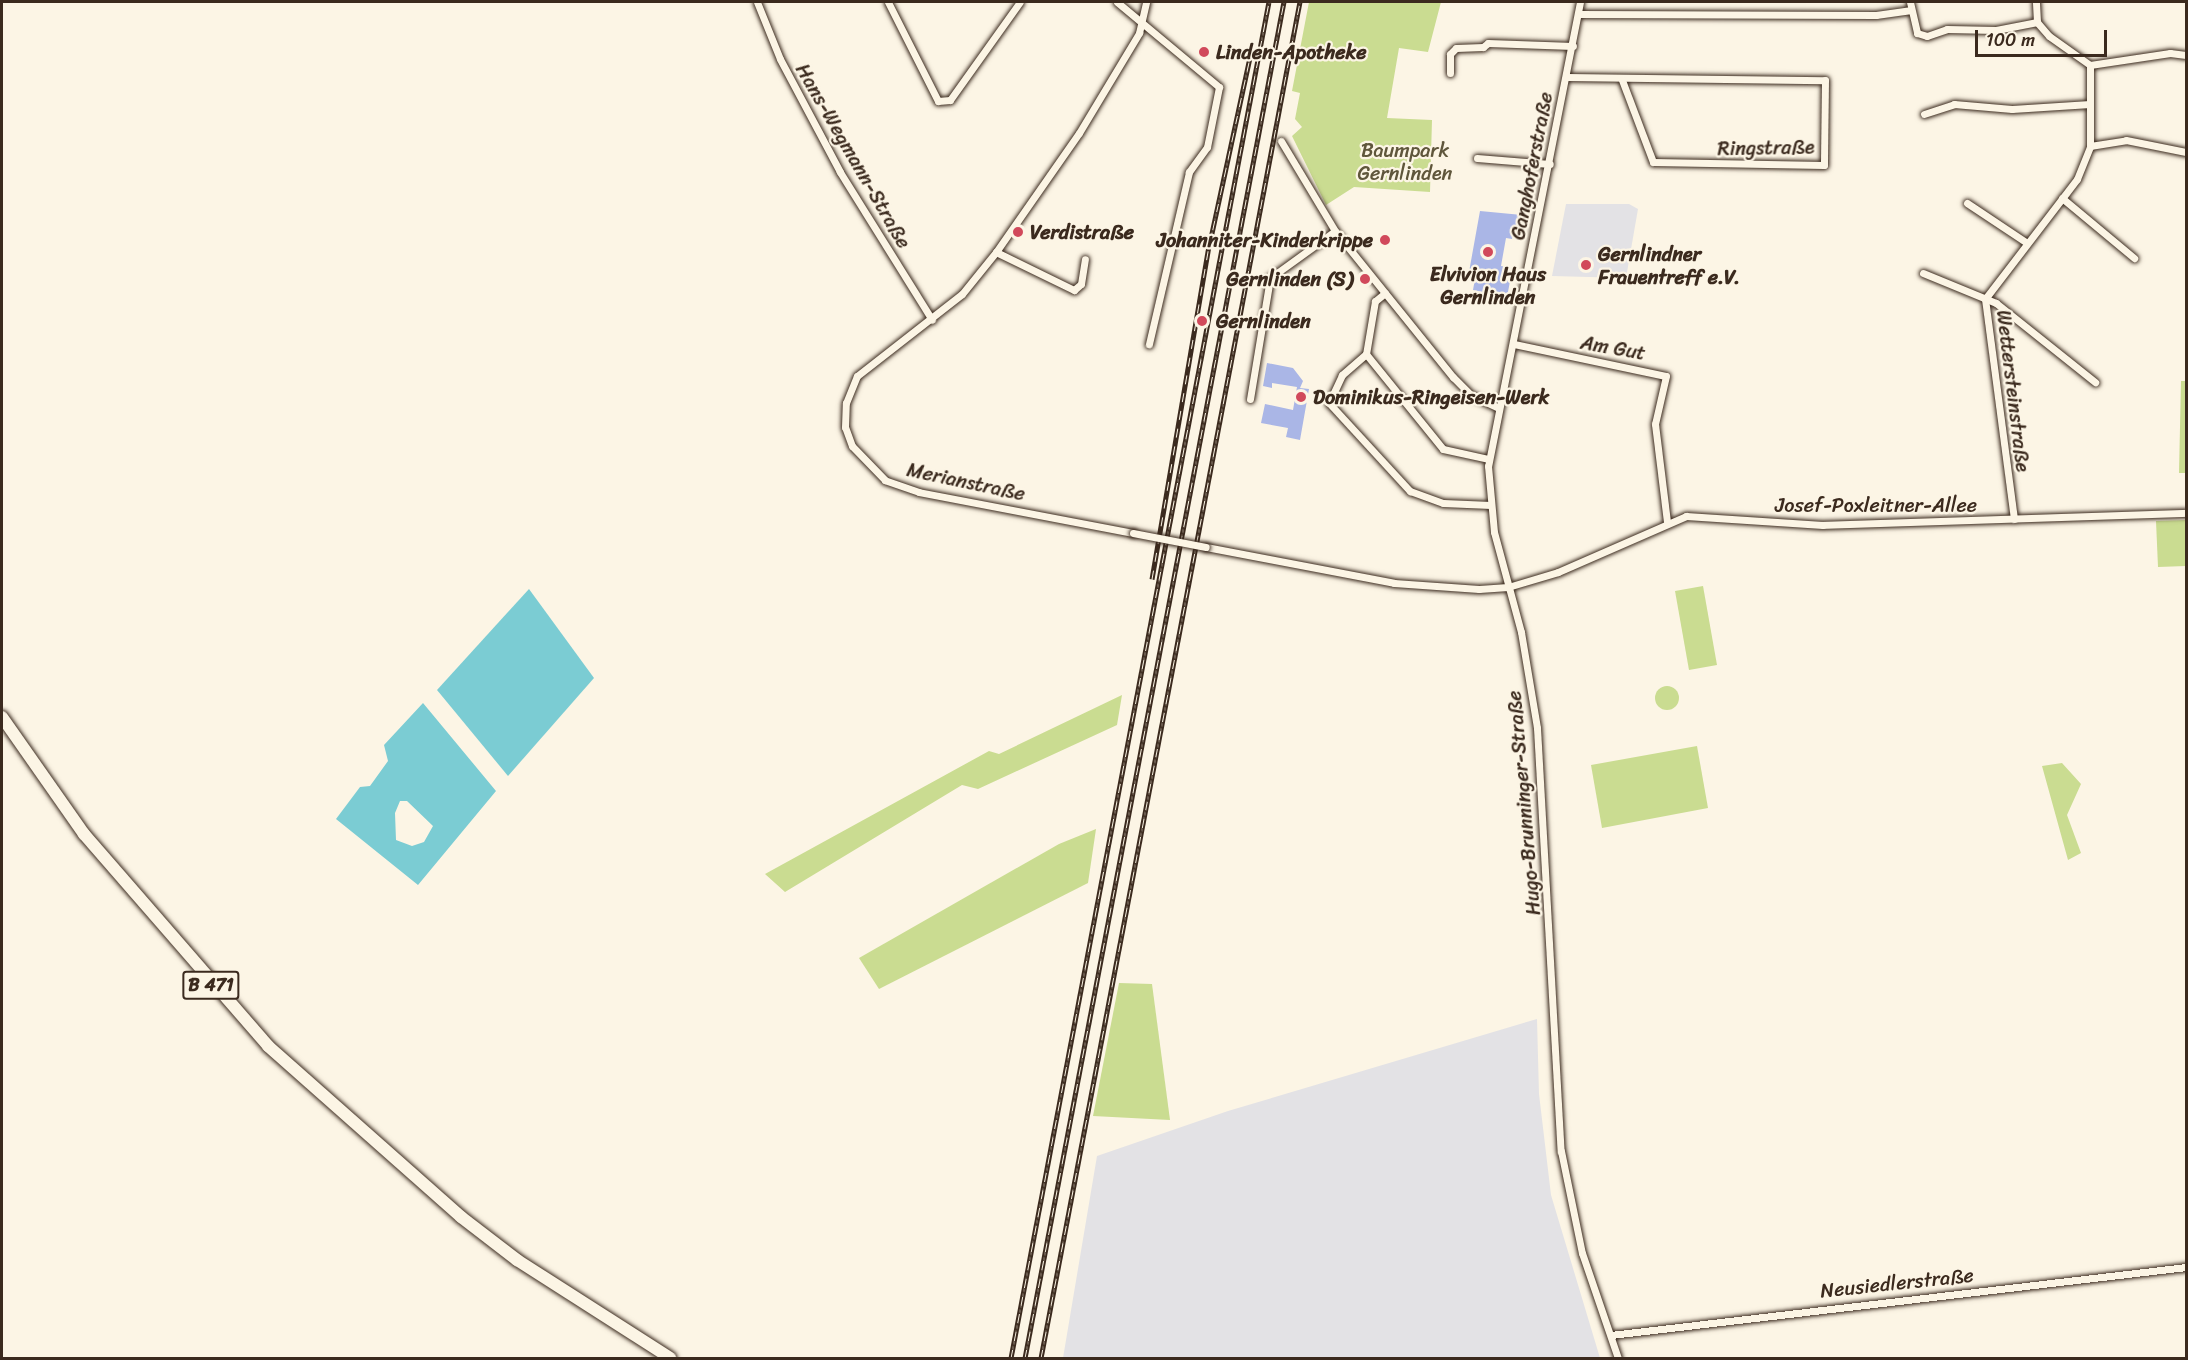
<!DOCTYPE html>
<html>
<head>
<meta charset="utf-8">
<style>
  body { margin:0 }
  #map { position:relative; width:2188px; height:1360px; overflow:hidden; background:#fcf5e5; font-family:Sriracha,sans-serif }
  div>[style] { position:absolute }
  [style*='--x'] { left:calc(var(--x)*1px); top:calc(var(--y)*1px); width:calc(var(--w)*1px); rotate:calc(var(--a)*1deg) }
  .built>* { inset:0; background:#e3e2e5 }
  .green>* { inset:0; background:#cadc91 }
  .round { border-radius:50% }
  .water>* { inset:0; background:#7bccd3 }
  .building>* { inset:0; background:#aab6e6 }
  .roads { filter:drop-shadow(0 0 2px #3b2a1e) drop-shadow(0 0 2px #3b2a1e) }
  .minor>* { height:7px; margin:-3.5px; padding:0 3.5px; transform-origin:3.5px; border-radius:3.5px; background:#fcf5e5 }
  .trunk>* { height:12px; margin:-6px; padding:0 6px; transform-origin:6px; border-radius:6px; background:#fcf5e5 }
  .rail>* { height:5px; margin-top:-2.5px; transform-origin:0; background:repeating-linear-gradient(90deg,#fcf5e5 0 9px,#3b2a1e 0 18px); box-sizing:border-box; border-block:2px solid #3b2a1e }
  .bridges { filter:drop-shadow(0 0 2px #3b2a1e) drop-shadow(0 0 2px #3b2a1e) }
  .minor-bridge>* { height:7px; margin:-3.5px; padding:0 3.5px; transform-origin:3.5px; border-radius:3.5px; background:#fcf5e5 }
  .dots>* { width:16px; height:16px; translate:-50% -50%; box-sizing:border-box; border:3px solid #fcf5e5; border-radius:50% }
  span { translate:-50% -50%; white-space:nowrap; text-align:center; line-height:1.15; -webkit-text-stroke:4.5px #fcf5e5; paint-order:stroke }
  .shield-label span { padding:2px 4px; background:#fcf5e5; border:2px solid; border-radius:4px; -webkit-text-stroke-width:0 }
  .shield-label { font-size:18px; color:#3b2a1e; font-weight:700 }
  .poi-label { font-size:20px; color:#3b2a1e; font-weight:700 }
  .left { translate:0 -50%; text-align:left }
  .right { translate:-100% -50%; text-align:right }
  .street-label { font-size:20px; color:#3b2a1e }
  .park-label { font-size:20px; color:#5f563b }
  .frame { position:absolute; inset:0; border:3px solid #3b2a1e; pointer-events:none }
  .scale { position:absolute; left:1975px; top:30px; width:132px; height:27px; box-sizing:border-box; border:3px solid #3b2a1e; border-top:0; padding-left:8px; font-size:18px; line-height:21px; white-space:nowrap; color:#3b2a1e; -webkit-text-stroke:4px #fcf5e5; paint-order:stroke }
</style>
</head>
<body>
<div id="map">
  <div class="built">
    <div style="clip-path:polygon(1566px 204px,1629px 204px,1638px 209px,1626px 278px,1552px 276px)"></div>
    <div style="clip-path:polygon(1537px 1019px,1539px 1094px,1551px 1195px,1600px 1358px,1063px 1358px,1097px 1156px,1228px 1111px)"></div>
  </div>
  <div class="green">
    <div style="clip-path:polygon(1309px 2px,1441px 2px,1428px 52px,1399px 48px,1387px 118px,1432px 120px,1430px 192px,1354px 187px,1326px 205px,1292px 136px,1302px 127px,1295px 119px,1300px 93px,1292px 91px)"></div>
    <div style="clip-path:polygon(2181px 381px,2186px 381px,2186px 473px,2179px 473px)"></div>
    <div style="clip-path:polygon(2186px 520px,2186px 566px,2158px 567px,2156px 521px)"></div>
    <div style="clip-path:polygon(1703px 586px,1717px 665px,1689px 670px,1675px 591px)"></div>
    <div class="round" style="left:1655px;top:686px;width:24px;height:24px"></div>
    <div style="clip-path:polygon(1122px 695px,1117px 725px,978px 789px,962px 785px,785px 892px,765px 874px,989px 751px,999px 754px)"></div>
    <div style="clip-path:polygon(1697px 746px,1708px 808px,1602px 828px,1591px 765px)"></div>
    <div style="clip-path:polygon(2062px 763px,2081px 784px,2067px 815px,2081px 853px,2068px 860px,2042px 766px)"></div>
    <div style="clip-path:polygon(1096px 829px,1088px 883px,879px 989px,859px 958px,1059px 844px)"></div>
    <div style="clip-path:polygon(1119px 983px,1152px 984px,1170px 1120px,1093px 1116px)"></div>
  </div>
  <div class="water">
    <div style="clip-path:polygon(529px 589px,594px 678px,508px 776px,437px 690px)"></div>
    <div style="clip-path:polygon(evenodd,423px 703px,496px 791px,418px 885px,336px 819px,360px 787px,370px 786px,388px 761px,384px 745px,423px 703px,400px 801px,407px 801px,433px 826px,424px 842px,412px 846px,396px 840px,395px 813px,400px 801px)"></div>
  </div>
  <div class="building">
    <div style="clip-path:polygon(1480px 211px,1522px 215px,1519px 231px,1514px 231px,1512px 239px,1506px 238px,1501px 266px,1507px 267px,1506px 275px,1511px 276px,1507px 297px,1473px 290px,1476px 273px,1469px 272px)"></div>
    <div style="clip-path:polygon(1267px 363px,1293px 368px,1303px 381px,1300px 388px,1309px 389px,1300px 440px,1286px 437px,1288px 428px,1261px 423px,1265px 404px,1293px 410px,1297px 387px,1272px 383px,1272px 388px,1263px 386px)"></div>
  </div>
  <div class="roads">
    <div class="minor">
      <div style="--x:757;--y:2;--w:61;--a:68"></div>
      <div style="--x:780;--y:59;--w:128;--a:62"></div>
      <div style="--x:840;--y:172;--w:174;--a:58.1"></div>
      <div style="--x:888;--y:2;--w:111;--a:63.2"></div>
      <div style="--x:938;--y:101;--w:12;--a:-5"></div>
      <div style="--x:950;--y:100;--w:120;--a:-54.5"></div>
      <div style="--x:1117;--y:2;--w:133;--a:39.8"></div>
      <div style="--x:1219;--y:87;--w:61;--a:101.3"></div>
      <div style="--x:1207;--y:147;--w:31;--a:126"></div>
      <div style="--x:1189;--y:172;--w:177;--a:103.1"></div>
      <div style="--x:1580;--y:2;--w:473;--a:101.2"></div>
      <div style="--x:1488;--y:466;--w:66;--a:84.8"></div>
      <div style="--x:1494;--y:532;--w:104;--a:74.9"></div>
      <div style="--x:1521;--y:632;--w:97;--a:80.5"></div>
      <div style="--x:1537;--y:728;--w:424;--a:86.8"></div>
      <div style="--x:1561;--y:1151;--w:104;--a:78.4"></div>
      <div style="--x:1582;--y:1253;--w:111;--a:71.1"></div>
      <div style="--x:1910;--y:2;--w:32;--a:77"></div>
      <div style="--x:1917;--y:33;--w:10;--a:17"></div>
      <div style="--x:1927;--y:36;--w:21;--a:-19"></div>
      <div style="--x:1947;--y:29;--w:49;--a:1.2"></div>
      <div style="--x:1996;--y:30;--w:42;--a:-11"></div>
      <div style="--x:1578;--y:14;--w:298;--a:0.2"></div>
      <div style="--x:1876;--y:15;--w:34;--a:-8"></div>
      <div style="--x:2090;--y:65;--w:81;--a:-8.5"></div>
      <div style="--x:2170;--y:53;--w:16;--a:7"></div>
      <div style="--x:1450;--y:73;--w:19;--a:-90"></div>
      <div style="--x:1450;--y:54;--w:8;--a:-45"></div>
      <div style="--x:1456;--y:48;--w:27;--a:-2"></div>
      <div style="--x:1483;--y:47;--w:6;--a:-39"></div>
      <div style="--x:1488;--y:43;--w:85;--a:2"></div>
      <div style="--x:1567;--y:77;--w:258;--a:0.7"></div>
      <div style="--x:1825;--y:80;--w:85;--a:90.7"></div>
      <div style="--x:1824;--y:165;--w:171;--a:-179"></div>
      <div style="--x:1653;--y:162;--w:88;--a:-110.7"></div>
      <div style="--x:1924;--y:114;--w:32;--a:-18"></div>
      <div style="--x:1954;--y:104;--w:58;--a:4.9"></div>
      <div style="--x:2012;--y:109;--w:78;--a:-3.7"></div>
      <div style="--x:1281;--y:141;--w:105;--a:59"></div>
      <div style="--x:1335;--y:231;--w:188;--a:51.1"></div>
      <div style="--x:1453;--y:377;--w:25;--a:45"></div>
      <div style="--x:1471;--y:395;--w:29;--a:25"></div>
      <div style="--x:2090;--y:146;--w:36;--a:-9"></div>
      <div style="--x:2126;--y:140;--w:61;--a:11.3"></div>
      <div style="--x:1477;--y:158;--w:73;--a:4.7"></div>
      <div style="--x:2062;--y:198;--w:94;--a:39.8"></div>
      <div style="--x:1967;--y:203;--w:72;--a:33.7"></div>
      <div style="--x:996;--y:252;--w:87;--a:26"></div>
      <div style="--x:1074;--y:290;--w:9;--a:-41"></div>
      <div style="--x:1081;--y:284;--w:25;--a:-81"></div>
      <div style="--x:1923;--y:273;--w:79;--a:22.3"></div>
      <div style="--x:1996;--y:303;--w:127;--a:38.6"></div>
      <div style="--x:1385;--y:293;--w:13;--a:141"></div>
      <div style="--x:1375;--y:301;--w:54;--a:99.6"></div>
      <div style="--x:1366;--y:354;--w:122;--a:51"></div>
      <div style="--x:1443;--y:449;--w:46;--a:12.5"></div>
      <div style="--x:1514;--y:344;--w:155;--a:11.9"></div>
      <div style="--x:1666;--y:376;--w:49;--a:102.9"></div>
      <div style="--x:1655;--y:424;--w:99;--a:83"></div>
      <div style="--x:1366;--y:354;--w:32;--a:139"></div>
      <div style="--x:1342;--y:375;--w:31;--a:115"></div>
      <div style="--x:1329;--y:403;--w:120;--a:47.4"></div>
      <div style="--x:1410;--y:491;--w:35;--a:20"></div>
      <div style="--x:1443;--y:503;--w:48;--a:2.4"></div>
      <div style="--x:1250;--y:399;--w:123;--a:-80.6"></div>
      <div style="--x:1270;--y:278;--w:80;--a:-35.9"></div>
      <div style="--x:2014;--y:519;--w:222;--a:-97.5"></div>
      <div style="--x:1985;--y:299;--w:151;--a:-52.5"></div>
      <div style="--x:2077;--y:179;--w:35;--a:-68"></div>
      <div style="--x:2090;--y:146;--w:81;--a:-90"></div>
      <div style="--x:2090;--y:65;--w:50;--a:-144.7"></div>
      <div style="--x:2049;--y:36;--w:18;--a:-131"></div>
      <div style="--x:2037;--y:22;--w:20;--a:-93"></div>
      <div style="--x:1133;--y:533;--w:218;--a:-169.2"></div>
      <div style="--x:919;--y:492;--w:36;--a:-161"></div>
      <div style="--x:885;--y:480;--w:47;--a:-134.1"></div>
      <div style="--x:852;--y:446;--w:20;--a:-110"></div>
      <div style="--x:845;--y:427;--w:24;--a:-88"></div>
      <div style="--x:846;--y:403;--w:29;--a:-68"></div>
      <div style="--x:857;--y:376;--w:133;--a:-38"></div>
      <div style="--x:962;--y:294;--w:54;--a:-51"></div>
      <div style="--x:996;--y:252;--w:145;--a:-55.1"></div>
      <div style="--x:1079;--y:133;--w:117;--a:-59"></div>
      <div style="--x:1139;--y:33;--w:32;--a:-77"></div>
      <div style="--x:1206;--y:547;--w:191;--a:10.8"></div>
      <div style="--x:1394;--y:583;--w:85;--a:4"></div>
      <div style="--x:1479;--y:589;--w:29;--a:-4"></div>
      <div style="--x:1508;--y:587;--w:52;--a:-16.7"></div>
      <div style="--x:1558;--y:572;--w:140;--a:-23.6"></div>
      <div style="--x:1686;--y:516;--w:137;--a:3.8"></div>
      <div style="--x:1823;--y:525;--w:363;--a:-1.9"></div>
      <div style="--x:1611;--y:1335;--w:579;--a:-6.74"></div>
    </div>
    <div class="trunk">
      <div style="--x:2;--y:717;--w:143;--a:55"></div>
      <div style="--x:84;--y:834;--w:281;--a:49"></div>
      <div style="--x:268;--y:1046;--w:258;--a:41.5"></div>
      <div style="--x:461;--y:1217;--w:71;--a:37.5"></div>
      <div style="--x:517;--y:1260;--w:182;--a:32.6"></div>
    </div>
  </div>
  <div class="rail">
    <div style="--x:1152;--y:579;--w:337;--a:-80.3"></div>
    <div style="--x:1209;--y:247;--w:194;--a:-77.8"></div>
    <div style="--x:1011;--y:1358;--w:1380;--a:-79.23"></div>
    <div style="--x:1025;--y:1358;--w:1381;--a:-79.19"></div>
    <div style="--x:1041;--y:1358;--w:1381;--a:-79.19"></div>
  </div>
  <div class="bridges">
    <div class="minor-bridge">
      <div style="--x:1133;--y:533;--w:74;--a:10.9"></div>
    </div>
  </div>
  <div class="dots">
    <div style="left:1204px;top:52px;background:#d1495b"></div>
    <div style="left:1018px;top:232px;background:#d1495b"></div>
    <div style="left:1385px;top:240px;background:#d1495b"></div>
    <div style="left:1488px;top:252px;background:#d1495b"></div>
    <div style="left:1586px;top:265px;background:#d1495b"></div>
    <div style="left:1365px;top:279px;background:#d1495b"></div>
    <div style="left:1202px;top:321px;background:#d1495b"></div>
    <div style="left:1301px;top:397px;background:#d1495b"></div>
  </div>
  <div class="shield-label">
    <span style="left:211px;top:985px">B 471</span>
  </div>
  <div class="poi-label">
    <span class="left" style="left:1216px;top:52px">Linden-Apotheke</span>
    <span class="left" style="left:1030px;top:232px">Verdistraße</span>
    <span class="right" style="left:1373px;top:240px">Johanniter-Kinderkrippe</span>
    <span class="left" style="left:1598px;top:266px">Gernlindner<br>Frauentreff e.V.</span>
    <span style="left:1488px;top:286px">Elvivion Haus<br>Gernlinden</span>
    <span class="right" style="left:1353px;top:279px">Gernlinden (S)</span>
    <span class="left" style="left:1216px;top:321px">Gernlinden</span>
    <span class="left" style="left:1313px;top:397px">Dominikus-Ringeisen-Werk</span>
  </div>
  <div class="street-label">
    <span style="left:1766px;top:148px;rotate:-1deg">Ringstraße</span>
    <span style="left:853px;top:156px;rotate:60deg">Hans-Wegmann-Straße</span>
    <span style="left:1532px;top:166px;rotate:-79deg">Ganghoferstraße</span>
    <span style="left:1613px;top:348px;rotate:10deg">Am Gut</span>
    <span style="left:2013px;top:391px;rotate:83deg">Wettersteinstraße</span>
    <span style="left:966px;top:482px;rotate:12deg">Merianstraße</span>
    <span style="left:1876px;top:505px">Josef-Poxleitner-Allee</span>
    <span style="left:1524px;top:803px;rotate:-95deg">Hugo-Brunninger-Straße</span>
    <span style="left:1897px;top:1283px;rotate:-6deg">Neusiedlerstraße</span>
  </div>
  <div class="park-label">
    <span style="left:1405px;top:162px">Baumpark<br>Gernlinden</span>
  </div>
  <div class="frame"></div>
  <div class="scale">100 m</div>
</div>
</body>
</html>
